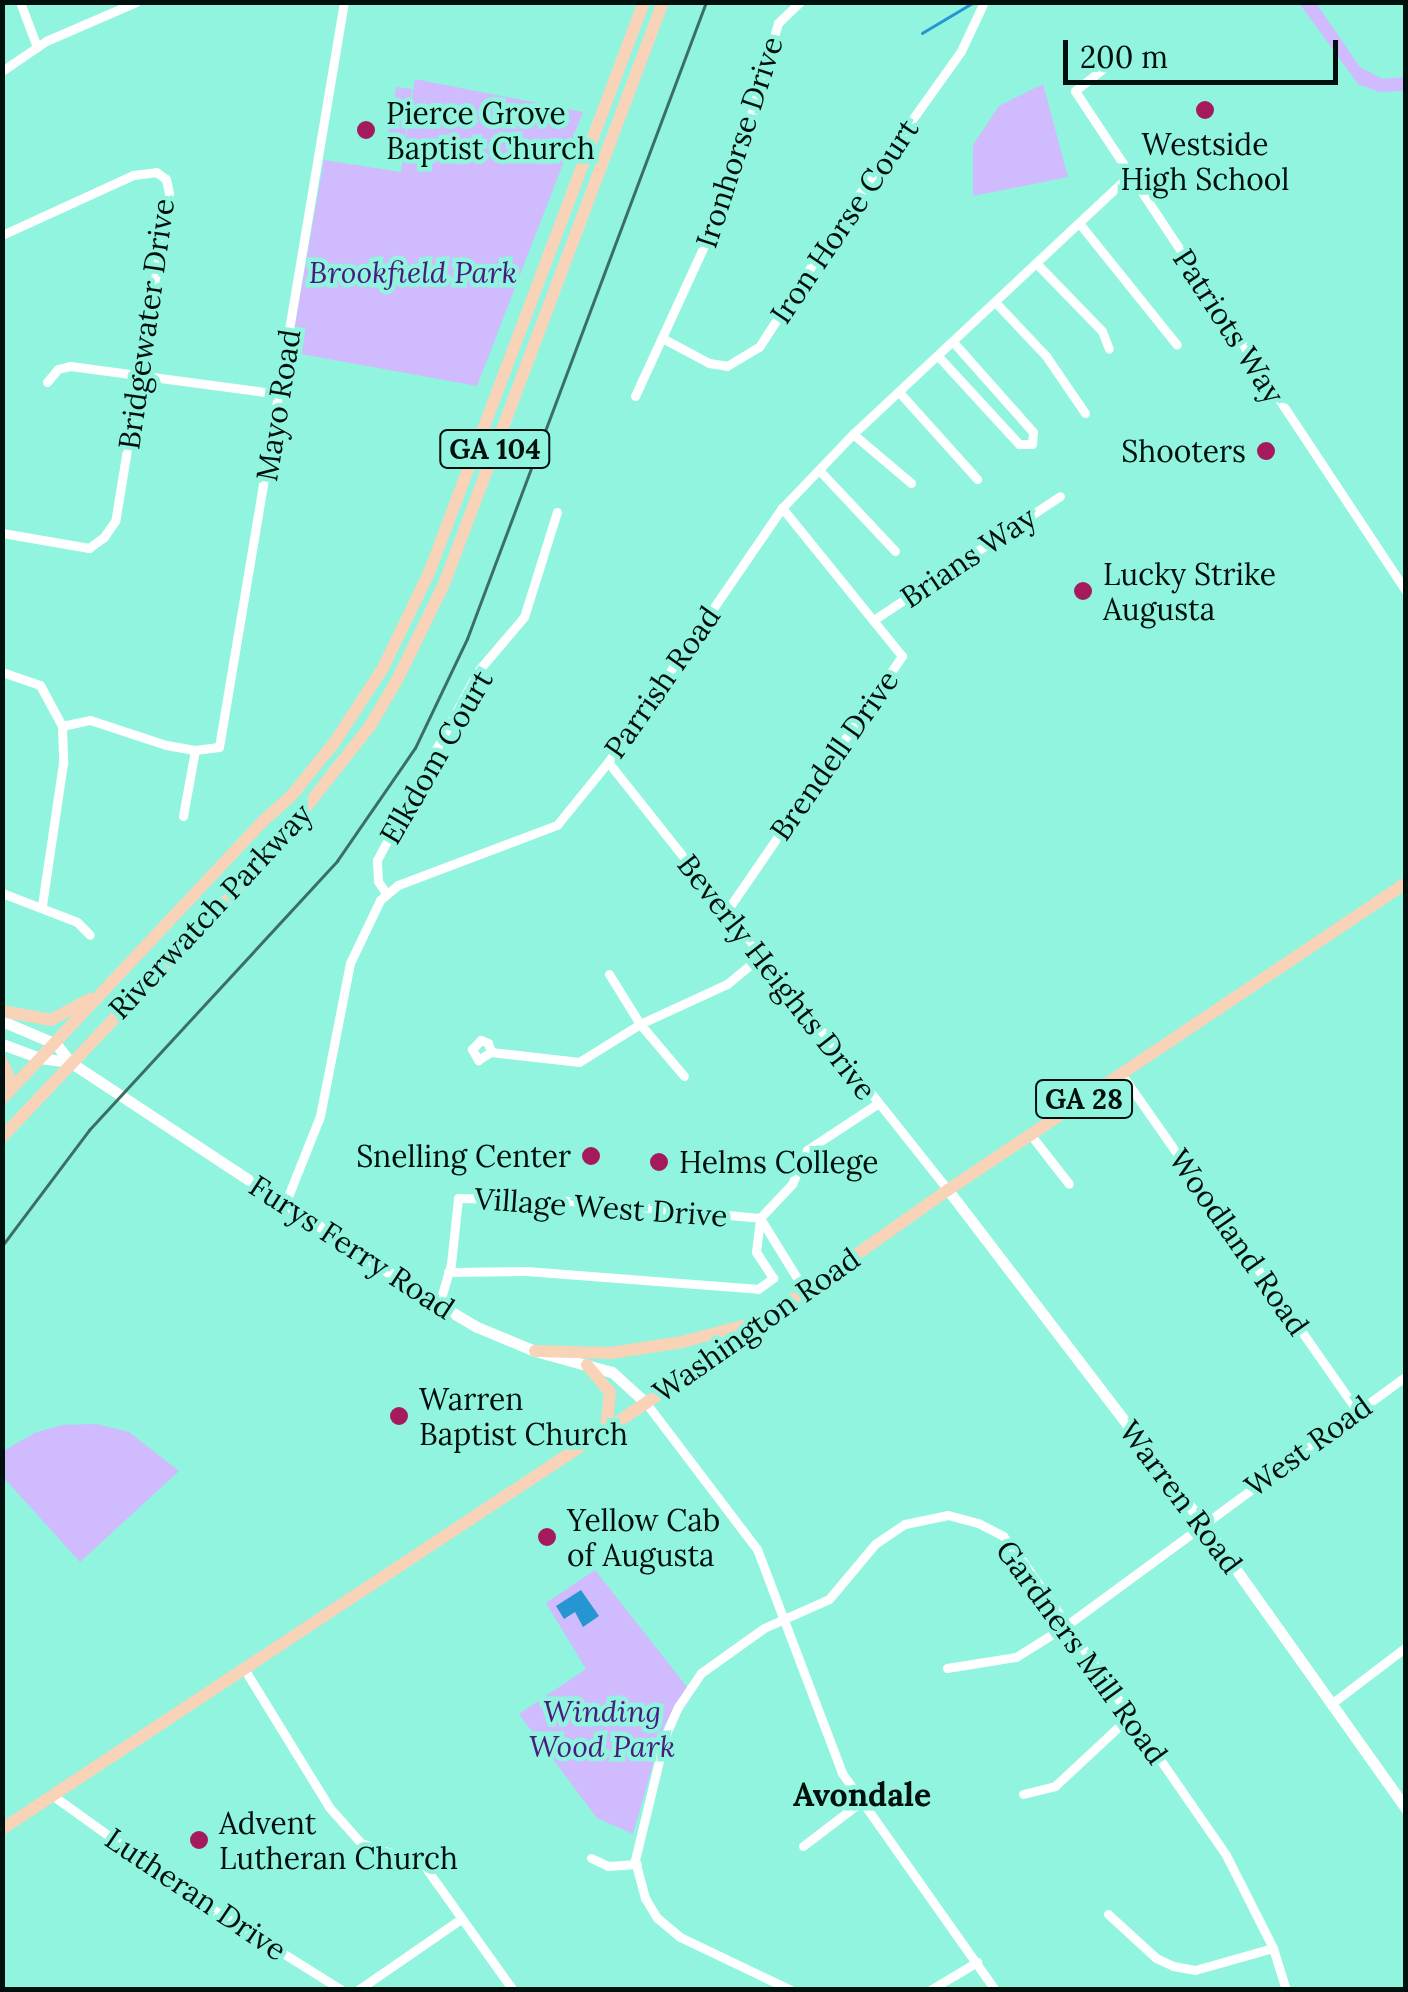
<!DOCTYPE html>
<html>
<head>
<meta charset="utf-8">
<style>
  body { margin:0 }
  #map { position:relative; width:1408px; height:1992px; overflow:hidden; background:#91f4de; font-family:Lora,serif }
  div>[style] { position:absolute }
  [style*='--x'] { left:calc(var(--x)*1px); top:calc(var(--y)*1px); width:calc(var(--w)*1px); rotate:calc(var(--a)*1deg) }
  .green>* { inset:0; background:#cfbbfd }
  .water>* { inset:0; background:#2596d2 }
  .stream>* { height:2.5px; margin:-1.25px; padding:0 1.25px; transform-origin:1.25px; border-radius:1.25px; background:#2596d2 }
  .street>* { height:9px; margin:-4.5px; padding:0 4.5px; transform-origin:4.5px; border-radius:4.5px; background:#fff }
  .secondary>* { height:11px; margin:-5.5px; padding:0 5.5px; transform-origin:5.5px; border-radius:5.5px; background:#fff }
  .primary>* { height:12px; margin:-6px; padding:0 6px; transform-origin:6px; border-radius:6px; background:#f8d3b8 }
  .rail>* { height:2.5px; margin:-1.25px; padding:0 1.25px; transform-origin:1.25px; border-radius:1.25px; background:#3c6f64 }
  .dots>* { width:28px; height:28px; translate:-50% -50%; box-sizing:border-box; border:5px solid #91f4de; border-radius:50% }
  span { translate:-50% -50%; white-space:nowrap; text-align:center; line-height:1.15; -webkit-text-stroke:9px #91f4de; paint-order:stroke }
  .shield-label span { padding:2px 8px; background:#91f4de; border:2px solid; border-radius:8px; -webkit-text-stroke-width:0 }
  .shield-label { font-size:28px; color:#00110d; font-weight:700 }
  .poi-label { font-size:30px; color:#00110d }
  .left { translate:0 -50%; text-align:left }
  .right { translate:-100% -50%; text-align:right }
  .street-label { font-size:30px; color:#00110d }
  .park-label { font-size:30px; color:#481b7f; font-style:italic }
  .neighbourhood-label { font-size:32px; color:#00110d; font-weight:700 }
  .frame { position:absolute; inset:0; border:5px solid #00110d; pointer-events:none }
  .scale { position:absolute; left:1063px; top:40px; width:275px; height:45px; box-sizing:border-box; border:5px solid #00110d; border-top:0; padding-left:12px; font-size:30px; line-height:35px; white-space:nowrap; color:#00110d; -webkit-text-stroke:8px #91f4de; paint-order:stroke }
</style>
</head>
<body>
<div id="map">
  <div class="green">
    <div style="clip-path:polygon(1299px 3px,1316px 3px,1360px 67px,1382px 79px,1405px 77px,1405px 91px,1379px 92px,1358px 84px)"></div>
    <div style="clip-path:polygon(415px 79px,583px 112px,477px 386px,290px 352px,324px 160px,401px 172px)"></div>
    <div style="clip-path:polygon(1043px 84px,1068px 177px,973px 196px,973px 145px,999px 106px)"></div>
    <div style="clip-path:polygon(396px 87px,412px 89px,405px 137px,388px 135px)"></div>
    <div style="clip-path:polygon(96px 1424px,129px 1432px,179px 1471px,80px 1562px,3px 1477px,3px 1451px,37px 1432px,62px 1425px)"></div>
    <div style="clip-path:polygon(595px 1570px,687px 1687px,664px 1726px,633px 1834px,597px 1818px,519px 1714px,586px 1669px,546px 1603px)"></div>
  </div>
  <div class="water">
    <div style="clip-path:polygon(581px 1590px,599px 1616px,583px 1627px,575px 1612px,564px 1619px,556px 1606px)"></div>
  </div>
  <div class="stream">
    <div style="--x:922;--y:33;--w:61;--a:-30.8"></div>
  </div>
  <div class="street">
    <div style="--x:20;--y:2;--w:48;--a:69.3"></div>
    <div style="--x:1104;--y:68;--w:37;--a:142"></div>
    <div style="--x:1075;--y:91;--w:600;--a:56.5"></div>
    <div style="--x:2;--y:71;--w:53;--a:-34.3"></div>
    <div style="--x:46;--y:41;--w:98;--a:-23.4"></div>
    <div style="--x:1079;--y:223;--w:156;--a:51.2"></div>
    <div style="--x:2;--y:235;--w:144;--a:-24.6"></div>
    <div style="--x:133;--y:175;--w:23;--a:-7"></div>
    <div style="--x:156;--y:172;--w:12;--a:35"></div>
    <div style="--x:166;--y:179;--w:14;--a:78"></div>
    <div style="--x:169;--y:193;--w:332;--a:99.3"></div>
    <div style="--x:115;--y:521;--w:19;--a:125"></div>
    <div style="--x:104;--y:537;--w:19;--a:144"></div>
    <div style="--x:89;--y:548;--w:88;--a:-170.2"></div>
    <div style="--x:1036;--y:263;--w:95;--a:45.9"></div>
    <div style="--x:1102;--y:331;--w:19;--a:69"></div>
    <div style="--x:995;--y:302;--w:74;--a:46.6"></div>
    <div style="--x:1046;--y:356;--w:69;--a:55.6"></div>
    <div style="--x:662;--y:338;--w:53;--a:28"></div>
    <div style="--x:709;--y:363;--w:18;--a:9"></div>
    <div style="--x:727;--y:366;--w:37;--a:-31"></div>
    <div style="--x:759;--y:347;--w:162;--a:-57.1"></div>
    <div style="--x:847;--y:211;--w:196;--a:-54.5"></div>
    <div style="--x:961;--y:51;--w:54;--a:-64.9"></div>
    <div style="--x:938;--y:356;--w:120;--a:47.4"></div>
    <div style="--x:1019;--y:444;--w:13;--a:0"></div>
    <div style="--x:1032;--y:444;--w:12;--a:-85"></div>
    <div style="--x:1033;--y:432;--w:120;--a:-131.6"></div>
    <div style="--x:47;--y:382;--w:17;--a:-50"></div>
    <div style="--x:58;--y:369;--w:12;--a:-14"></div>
    <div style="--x:70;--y:366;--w:212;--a:7.6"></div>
    <div style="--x:899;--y:392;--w:117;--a:48.1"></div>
    <div style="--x:635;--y:396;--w:222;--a:-65.3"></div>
    <div style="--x:728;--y:194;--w:178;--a:-73.7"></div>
    <div style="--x:778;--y:23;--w:30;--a:-44"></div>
    <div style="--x:853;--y:434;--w:76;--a:40.2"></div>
    <div style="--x:819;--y:470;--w:111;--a:46.8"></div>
    <div style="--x:875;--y:619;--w:222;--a:-33.6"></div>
    <div style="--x:2;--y:672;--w:40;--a:18.9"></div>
    <div style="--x:40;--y:685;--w:47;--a:61.8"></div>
    <div style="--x:62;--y:726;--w:37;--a:88"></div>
    <div style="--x:63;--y:763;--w:145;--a:98.4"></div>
    <div style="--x:62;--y:726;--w:29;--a:-12"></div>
    <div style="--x:90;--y:720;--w:80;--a:18.2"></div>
    <div style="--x:166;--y:745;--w:29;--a:10"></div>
    <div style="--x:195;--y:750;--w:24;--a:-7"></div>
    <div style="--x:219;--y:747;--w:755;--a:-80.48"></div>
    <div style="--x:608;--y:762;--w:547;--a:51.54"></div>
    <div style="--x:183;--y:816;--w:67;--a:-79.7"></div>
    <div style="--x:2;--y:893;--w:80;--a:21.1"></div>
    <div style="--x:77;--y:922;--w:18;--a:45"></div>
    <div style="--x:386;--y:893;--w:14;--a:-124"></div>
    <div style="--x:378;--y:881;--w:21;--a:-93"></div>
    <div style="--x:377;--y:860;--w:214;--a:-61.9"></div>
    <div style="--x:478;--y:671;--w:71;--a:-49.6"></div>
    <div style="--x:524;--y:617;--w:110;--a:-72.6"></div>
    <div style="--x:726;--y:912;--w:311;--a:-55.5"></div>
    <div style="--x:902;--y:656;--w:191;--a:-129"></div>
    <div style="--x:609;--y:974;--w:59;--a:58.2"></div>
    <div style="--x:640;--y:1024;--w:68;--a:49.8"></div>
    <div style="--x:491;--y:1052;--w:9;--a:-108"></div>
    <div style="--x:488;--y:1043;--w:8;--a:-157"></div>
    <div style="--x:481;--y:1040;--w:13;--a:135"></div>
    <div style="--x:472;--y:1049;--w:13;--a:61"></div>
    <div style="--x:478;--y:1060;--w:15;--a:-32"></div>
    <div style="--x:491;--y:1052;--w:89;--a:6.5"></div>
    <div style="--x:579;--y:1062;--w:72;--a:-31.9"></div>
    <div style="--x:640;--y:1024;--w:96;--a:-24.7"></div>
    <div style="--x:727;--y:984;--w:44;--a:-39.5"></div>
    <div style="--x:1122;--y:1075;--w:409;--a:55"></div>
    <div style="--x:1030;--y:1134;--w:63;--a:52"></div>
    <div style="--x:285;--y:1204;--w:95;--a:-68.3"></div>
    <div style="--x:320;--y:1116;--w:156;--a:-78.9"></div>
    <div style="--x:350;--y:963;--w:70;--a:-64.5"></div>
    <div style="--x:380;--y:900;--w:23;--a:-40"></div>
    <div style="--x:398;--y:885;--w:170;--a:-20.7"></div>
    <div style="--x:557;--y:825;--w:81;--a:-51"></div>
    <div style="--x:608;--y:762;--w:308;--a:-55.6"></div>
    <div style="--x:782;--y:508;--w:103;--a:-46.2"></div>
    <div style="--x:853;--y:434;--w:379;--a:-43.1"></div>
    <div style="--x:760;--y:1218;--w:86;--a:58.3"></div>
    <div style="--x:448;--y:1272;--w:78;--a:-0.7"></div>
    <div style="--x:526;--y:1271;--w:233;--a:4.4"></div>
    <div style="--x:758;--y:1289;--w:19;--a:-36"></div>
    <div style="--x:773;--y:1278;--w:31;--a:-123"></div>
    <div style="--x:756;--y:1252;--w:34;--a:-83"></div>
    <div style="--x:760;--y:1218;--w:47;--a:-46.7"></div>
    <div style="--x:792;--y:1184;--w:37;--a:-66"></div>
    <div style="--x:807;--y:1150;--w:84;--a:-33.3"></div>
    <div style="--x:439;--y:1305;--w:43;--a:-73.7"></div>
    <div style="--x:451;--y:1264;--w:66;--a:-83.9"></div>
    <div style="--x:458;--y:1198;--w:113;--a:1.5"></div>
    <div style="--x:571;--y:1201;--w:190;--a:5.1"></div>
    <div style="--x:646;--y:1403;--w:183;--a:52.8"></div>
    <div style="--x:757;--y:1549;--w:240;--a:69.2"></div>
    <div style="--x:842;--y:1773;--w:266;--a:54.8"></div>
    <div style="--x:243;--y:1667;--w:164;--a:58.4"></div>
    <div style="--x:329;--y:1807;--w:48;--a:48.4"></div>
    <div style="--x:361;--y:1843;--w:65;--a:18.7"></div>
    <div style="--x:423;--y:1864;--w:155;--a:54.5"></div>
    <div style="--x:947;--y:1668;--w:70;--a:-9.1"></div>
    <div style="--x:1016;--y:1657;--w:60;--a:-32.1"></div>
    <div style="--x:1067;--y:1625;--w:421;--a:-36.3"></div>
    <div style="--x:1331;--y:1704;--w:94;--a:-37.2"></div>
    <div style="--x:1023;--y:1794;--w:33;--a:-14"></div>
    <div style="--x:1055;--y:1786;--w:103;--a:-43"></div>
    <div style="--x:52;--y:1795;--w:183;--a:35.7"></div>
    <div style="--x:201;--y:1902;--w:166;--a:32"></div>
    <div style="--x:803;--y:1846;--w:74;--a:-37.3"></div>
    <div style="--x:591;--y:1858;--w:19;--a:25"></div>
    <div style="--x:608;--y:1866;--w:29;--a:-4"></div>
    <div style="--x:1108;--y:1914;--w:65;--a:42.5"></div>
    <div style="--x:1156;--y:1958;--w:19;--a:25"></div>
    <div style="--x:1173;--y:1966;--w:22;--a:10"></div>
    <div style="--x:1195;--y:1970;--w:81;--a:-15.8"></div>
    <div style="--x:358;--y:1990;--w:125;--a:-34.6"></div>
    <div style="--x:791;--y:1990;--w:123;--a:-154.5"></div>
    <div style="--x:680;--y:1937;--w:30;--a:-140"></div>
    <div style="--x:657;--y:1918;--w:23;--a:-121"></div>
    <div style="--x:645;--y:1898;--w:39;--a:-105"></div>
    <div style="--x:635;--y:1860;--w:128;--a:-76.4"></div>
    <div style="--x:665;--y:1736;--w:32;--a:-66"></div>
    <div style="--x:678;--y:1707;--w:41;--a:-55.9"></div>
    <div style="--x:701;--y:1673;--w:77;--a:-35.5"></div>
    <div style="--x:764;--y:1628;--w:71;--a:-24"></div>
    <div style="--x:829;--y:1599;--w:72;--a:-50.1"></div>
    <div style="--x:875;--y:1544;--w:36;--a:-34"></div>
    <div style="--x:905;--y:1524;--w:44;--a:-11.8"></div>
    <div style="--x:948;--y:1515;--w:31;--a:15"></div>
    <div style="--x:978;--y:1523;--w:28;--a:27"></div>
    <div style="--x:1003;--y:1536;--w:22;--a:51"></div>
    <div style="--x:1017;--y:1553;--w:367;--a:55.3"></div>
    <div style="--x:1226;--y:1855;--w:104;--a:63.2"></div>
    <div style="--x:1273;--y:1948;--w:44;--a:72.8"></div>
    <div style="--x:930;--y:1990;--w:55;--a:-30.8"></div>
  </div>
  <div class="secondary">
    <div style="--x:2;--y:1021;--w:59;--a:23.1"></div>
    <div style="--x:56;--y:1044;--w:23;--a:52"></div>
    <div style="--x:70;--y:1062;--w:423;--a:33.4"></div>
    <div style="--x:423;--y:1295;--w:63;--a:30.7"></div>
    <div style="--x:477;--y:1327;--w:63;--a:22.5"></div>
    <div style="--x:535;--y:1351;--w:80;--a:15.3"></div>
    <div style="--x:612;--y:1372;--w:46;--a:42.4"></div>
    <div style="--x:2;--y:1044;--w:40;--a:20.2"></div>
    <div style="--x:40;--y:1058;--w:30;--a:8"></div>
    <div style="--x:948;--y:1190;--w:419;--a:52.6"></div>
    <div style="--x:1203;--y:1523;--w:351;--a:54.6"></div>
  </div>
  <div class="primary">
    <div style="--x:2;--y:1011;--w:50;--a:10.4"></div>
    <div style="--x:51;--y:1020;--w:44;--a:-28.3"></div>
    <div style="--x:2;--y:1062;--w:19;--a:65"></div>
    <div style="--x:10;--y:1079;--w:13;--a:119"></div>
    <div style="--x:2;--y:1099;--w:380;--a:-46.8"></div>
    <div style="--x:262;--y:822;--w:40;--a:-42"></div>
    <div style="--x:292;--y:795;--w:67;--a:-51.1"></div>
    <div style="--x:334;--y:743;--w:90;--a:-56.8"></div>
    <div style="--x:383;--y:668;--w:106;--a:-64.2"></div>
    <div style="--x:429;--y:573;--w:610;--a:-69.37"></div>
    <div style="--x:2;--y:1137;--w:379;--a:-46.5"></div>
    <div style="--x:263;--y:862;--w:173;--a:-51.8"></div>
    <div style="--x:370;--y:726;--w:53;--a:-59.6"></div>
    <div style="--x:397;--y:680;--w:107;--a:-63.9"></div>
    <div style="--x:444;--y:584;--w:622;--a:-69.38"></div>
    <div style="--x:535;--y:1351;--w:76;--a:1.5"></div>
    <div style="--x:611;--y:1353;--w:72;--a:-8.8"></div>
    <div style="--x:682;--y:1342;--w:74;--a:-14.8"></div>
    <div style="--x:587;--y:1365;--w:35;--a:50"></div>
    <div style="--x:610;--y:1392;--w:36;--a:96"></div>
    <div style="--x:2;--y:1829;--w:772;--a:-33.48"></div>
    <div style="--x:646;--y:1403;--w:370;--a:-35.2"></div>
    <div style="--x:948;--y:1190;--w:551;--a:-33.83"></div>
  </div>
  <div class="rail">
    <div style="--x:2;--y:1246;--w:145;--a:-53.1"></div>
    <div style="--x:89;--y:1130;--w:366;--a:-47.3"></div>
    <div style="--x:337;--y:861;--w:137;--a:-55.4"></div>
    <div style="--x:415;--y:748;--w:121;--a:-64.5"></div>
    <div style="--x:467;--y:639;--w:680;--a:-69.43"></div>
  </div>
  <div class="dots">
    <div style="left:1205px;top:110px;background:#a5195d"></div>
    <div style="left:366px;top:130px;background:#a5195d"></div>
    <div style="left:1266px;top:451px;background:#a5195d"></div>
    <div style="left:1083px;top:591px;background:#a5195d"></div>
    <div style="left:591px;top:1156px;background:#a5195d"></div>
    <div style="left:659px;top:1162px;background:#a5195d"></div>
    <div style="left:399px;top:1416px;background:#a5195d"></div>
    <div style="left:547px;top:1537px;background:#a5195d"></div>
    <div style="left:199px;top:1840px;background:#a5195d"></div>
  </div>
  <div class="shield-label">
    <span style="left:495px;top:449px">GA 104</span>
    <span style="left:1084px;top:1099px">GA 28</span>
  </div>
  <div class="poi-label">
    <span class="left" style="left:386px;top:130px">Pierce Grove<br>Baptist Church</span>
    <span style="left:1205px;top:161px">Westside<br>High School</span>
    <span class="right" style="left:1246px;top:451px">Shooters</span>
    <span class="left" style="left:1103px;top:591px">Lucky Strike<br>Augusta</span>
    <span class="right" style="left:571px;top:1156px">Snelling Center</span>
    <span class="left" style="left:679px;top:1162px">Helms College</span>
    <span class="left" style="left:419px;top:1416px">Warren<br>Baptist Church</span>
    <span class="left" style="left:567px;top:1537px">Yellow Cab<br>of Augusta</span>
    <span class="left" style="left:219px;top:1840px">Advent<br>Lutheran Church</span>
  </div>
  <div class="street-label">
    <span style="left:739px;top:142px;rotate:-72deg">Ironhorse Drive</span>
    <span style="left:844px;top:221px;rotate:-56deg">Iron Horse Court</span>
    <span style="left:146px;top:324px;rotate:-82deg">Bridgewater Drive</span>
    <span style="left:1229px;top:326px;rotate:57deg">Patriots Way</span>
    <span style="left:278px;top:405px;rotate:-81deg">Mayo Road</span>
    <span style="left:968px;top:557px;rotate:-34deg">Brians Way</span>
    <span style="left:662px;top:682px;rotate:-55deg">Parrish Road</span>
    <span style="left:834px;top:755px;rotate:-55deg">Brendell Drive</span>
    <span style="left:436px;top:757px;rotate:-60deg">Elkdom Court</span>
    <span style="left:210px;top:911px;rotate:-47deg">Riverwatch Parkway</span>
    <span style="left:777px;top:977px;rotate:52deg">Beverly Heights Drive</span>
    <span style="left:601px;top:1207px;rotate:4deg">Village West Drive</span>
    <span style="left:1239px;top:1242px;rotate:55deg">Woodland Road</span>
    <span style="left:352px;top:1247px;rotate:33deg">Furys Ferry Road</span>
    <span style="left:756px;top:1325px;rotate:-35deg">Washington Road</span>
    <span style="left:1308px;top:1446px;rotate:-36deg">West Road</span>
    <span style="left:1181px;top:1497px;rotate:53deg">Warren Road</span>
    <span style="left:1082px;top:1652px;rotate:54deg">Gardners Mill Road</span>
    <span style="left:196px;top:1894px;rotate:34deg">Lutheran Drive</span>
  </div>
  <div class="park-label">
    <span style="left:413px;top:272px">Brookfield Park</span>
    <span style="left:602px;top:1728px">Winding<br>Wood Park</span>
  </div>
  <div class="neighbourhood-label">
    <span style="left:862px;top:1795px">Avondale</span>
  </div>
  <div class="frame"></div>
  <div class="scale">200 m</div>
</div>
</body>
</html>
